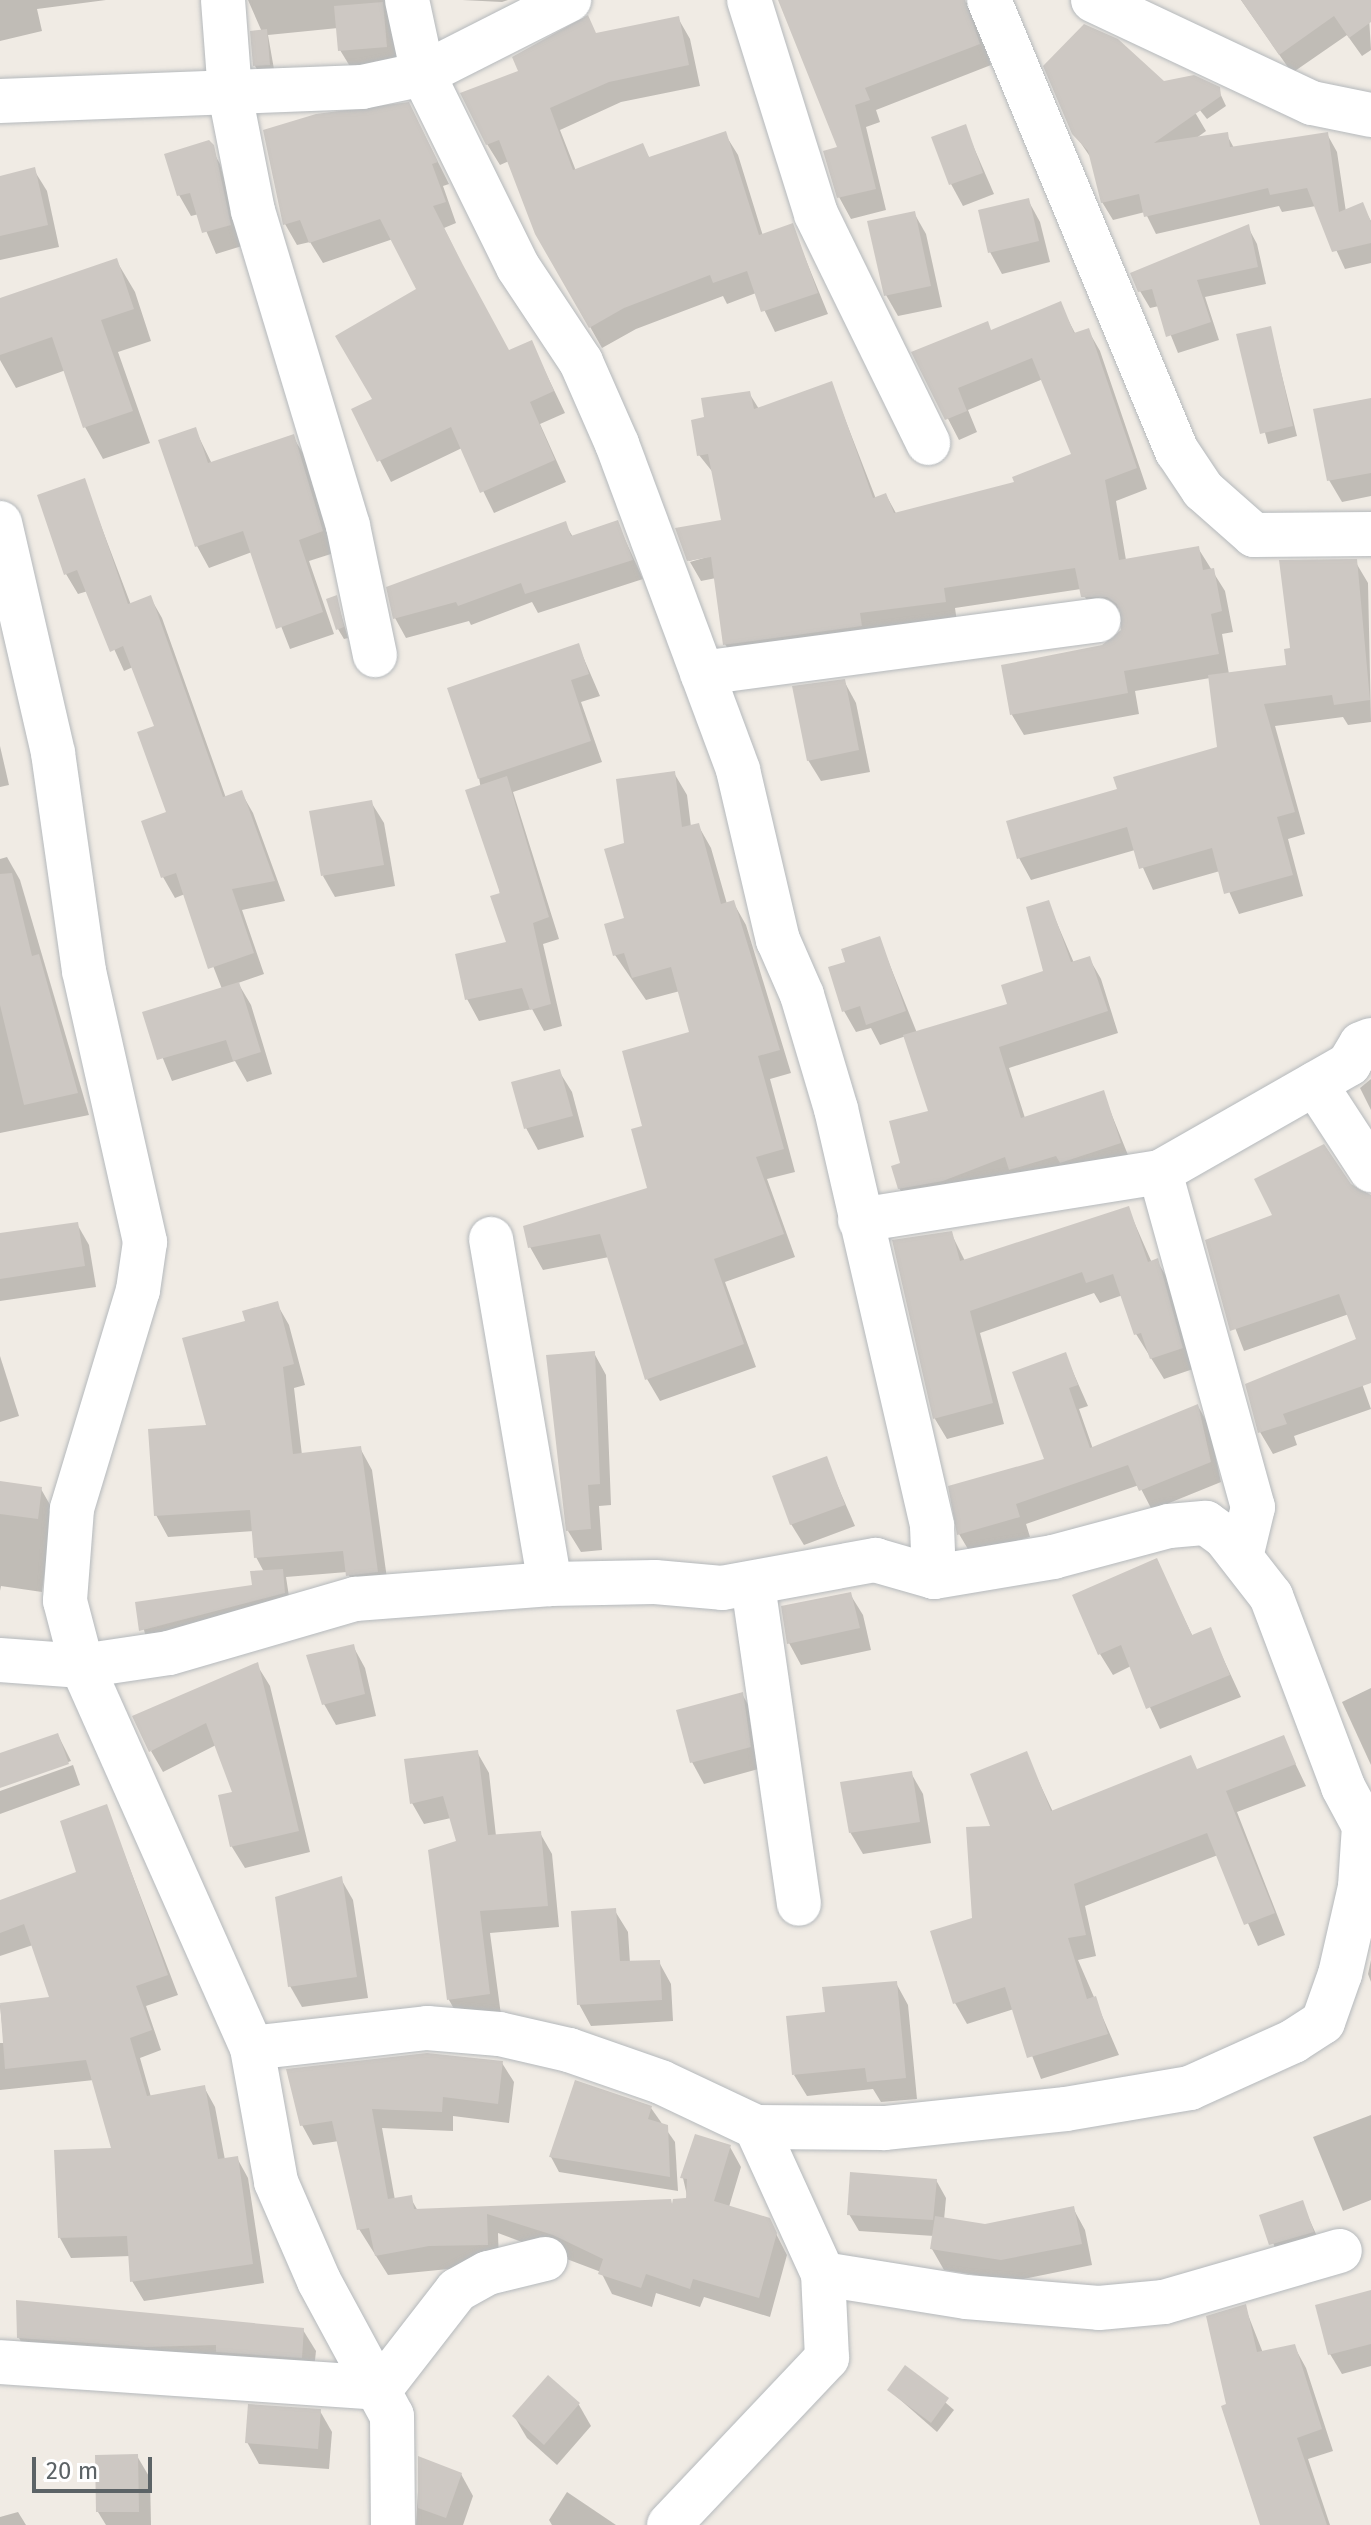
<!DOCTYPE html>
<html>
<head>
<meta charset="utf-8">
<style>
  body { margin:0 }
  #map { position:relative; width:1371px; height:2525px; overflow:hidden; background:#f0ebe4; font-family:"Fira Sans",sans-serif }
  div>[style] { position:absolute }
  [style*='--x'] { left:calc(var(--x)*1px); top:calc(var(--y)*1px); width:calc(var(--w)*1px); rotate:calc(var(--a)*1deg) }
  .shadow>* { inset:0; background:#0003 }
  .building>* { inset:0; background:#cdc8c3 }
  .roads { filter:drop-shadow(0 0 2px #b5b9bc) drop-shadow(0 0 2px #b5b9bc) }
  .minor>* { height:44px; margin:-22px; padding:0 22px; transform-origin:22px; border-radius:22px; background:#fff }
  span { translate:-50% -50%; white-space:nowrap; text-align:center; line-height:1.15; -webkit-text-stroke:6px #fff; paint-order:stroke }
  .scale { position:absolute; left:32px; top:2457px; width:120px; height:36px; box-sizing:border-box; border:4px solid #5c6366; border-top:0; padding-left:10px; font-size:24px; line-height:28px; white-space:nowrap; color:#5c6366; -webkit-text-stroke:6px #fff; paint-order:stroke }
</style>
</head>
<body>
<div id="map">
  <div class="shadow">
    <div style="clip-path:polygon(0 0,106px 0,37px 9px,42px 31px,0 41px)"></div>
    <div style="clip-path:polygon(248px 0,410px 0,399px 70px,354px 73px,340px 50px,338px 28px,268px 35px,275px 75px,261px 76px,255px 66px,262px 32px)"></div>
    <div style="clip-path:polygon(462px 0,508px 0,502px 2px)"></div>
    <div style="clip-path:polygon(781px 0,972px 3px,991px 65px,876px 110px,880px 122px,866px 127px,886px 210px,851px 219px,839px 197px,840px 148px)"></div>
    <div style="clip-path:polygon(1241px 0,1368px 0,1371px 50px,1362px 56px,1347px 35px,1292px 73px)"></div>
    <div style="clip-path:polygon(678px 18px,690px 39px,700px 86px,621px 102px,560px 130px,576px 171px,642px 145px,650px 159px,725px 134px,738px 155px,763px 236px,792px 226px,828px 314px,775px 332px,756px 293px,727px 304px,723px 296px,636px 329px,602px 348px,537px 233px,509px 161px,500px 165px,487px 144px,521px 72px,597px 35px)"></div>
    <div style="clip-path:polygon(1083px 27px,1196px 114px,1206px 131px,1195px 139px,1227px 135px,1234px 148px,1327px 134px,1337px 152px,1346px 212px,1362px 205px,1371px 221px,1371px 263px,1345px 269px,1316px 206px,1282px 212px,1279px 206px,1156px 234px,1145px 212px,1113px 220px,1102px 202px,1093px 161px,1074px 133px)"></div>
    <div style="clip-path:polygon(1183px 89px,1218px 89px,1226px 106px,1207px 119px)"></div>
    <div style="clip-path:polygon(420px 126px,449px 184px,443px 186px,456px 223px,444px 228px,474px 289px,508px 352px,531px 342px,565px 413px,540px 424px,566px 482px,494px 513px,462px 448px,391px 482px,354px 410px,374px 400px,419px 290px,393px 239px,323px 263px,310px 242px,297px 245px,285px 224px)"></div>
    <div style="clip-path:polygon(965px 127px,994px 194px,963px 206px,951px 184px)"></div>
    <div style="clip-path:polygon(208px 142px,220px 164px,242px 246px,216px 254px,199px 214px,191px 216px,179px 195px)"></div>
    <div style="clip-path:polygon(34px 170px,47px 191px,59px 247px,0 260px,0 178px)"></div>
    <div style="clip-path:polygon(1028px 200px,1040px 222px,1050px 262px,1002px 274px,990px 252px)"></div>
    <div style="clip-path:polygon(914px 213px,926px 234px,942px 307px,898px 316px,886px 295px)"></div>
    <div style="clip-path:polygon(1248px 227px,1257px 244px,1266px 284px,1205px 297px,1219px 340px,1178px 353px,1159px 306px,1150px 308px,1140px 291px)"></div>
    <div style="clip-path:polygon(116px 260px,135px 292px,151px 341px,118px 352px,150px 443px,103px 459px,85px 427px,66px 370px,16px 388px,0 360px,0 300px)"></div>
    <div style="clip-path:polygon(1060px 304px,1076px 335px,1088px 330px,1100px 351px,1147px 489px,1116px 501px,1126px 560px,1198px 548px,1225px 591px,1233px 632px,1222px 634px,1229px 674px,1288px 667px,1293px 650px,1355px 561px,1368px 583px,1371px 722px,1348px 725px,1343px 717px,1275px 726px,1305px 834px,1288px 839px,1303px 896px,1239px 914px,1220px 871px,1153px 890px,1135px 850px,1031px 880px,1019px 858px,1119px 791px,1219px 748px,1210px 678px,1135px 691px,1139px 714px,1024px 735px,1012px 715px,1003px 667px,1103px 646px,1123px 631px,1121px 617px,1095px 617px,1081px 589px,955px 608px,957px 622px,737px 665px,725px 644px,716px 578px,701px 581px,690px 562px,721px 553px,689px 561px,678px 530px,724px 522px,715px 475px,699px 455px,706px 419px,749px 393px,759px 409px,831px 383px,876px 499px,886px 495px,897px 515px,1017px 483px,1073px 455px,1043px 379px,968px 410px,977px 432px,959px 440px,914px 353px,992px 332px)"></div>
    <div style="clip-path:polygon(1270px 328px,1297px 436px,1268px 444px,1239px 335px)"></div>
    <div style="clip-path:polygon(1371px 407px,1371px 496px,1342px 502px,1329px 480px)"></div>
    <div style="clip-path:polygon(195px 429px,212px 464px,293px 437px,306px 458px,334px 553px,309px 561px,334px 634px,290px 649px,252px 552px,209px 568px,197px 546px)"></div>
    <div style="clip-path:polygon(84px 481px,131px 605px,150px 597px,162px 618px,226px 798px,241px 792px,253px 813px,285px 901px,242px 910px,264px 974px,238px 983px,251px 1005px,272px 1074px,247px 1082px,235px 1061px,172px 1081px,145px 1014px,222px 989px,185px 894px,175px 898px,163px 877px,169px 813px,157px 727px,133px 667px,124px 671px,88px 591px,78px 594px,66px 574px)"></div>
    <div style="clip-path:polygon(617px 522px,643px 579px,538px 613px,532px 602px,471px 625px,469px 621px,406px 638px,395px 618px,389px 588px,565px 524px,573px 537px)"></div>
    <div style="clip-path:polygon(336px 597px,348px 638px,344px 639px,338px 629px)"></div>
    <div style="clip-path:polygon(578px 645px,600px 696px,581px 702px,602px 762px,513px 792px,559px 939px,543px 944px,562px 1026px,544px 1031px,532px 1009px,479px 1021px,467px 999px,509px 944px,479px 778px)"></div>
    <div style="clip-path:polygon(844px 681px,856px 703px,870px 772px,821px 781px,808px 760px)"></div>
    <div style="clip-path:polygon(0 746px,9px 785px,0 787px)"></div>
    <div style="clip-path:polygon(674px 773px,687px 795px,691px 827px,698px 825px,711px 848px,727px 904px,733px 902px,746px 925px,791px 1073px,770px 1079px,795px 1172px,767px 1179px,795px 1257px,725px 1282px,756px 1367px,660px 1401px,647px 1379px,609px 1257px,543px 1270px,530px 1247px,650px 1190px,645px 1127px,692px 1033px,680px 991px,646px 1000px,615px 955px,627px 920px,626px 845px)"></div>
    <div style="clip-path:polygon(371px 802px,384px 823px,395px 886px,335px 897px,323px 876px)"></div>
    <div style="clip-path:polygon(7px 857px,20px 880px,89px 1115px,0 1133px,0 859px)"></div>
    <div style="clip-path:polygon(1048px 902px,1074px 963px,1089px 958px,1101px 979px,1118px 1033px,1009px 1068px,1025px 1118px,1103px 1093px,1132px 1165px,912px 1209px,899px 1188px,903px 1164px,930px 1113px,906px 1036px,880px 1045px,871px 1028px,856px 1032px,844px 1011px,847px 963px,879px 938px,917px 1033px,1009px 1005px,1046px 972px)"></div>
    <div style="clip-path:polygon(559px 1071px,572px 1092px,584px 1137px,538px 1150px,526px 1128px)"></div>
    <div style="clip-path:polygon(1371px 1079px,1371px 1110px,1360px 1088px)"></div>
    <div style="clip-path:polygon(1128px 1208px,1152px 1263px,1157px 1261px,1169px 1281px,1193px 1369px,1164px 1379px,1136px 1334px,1123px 1295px,1100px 1303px,1094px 1293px,980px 1333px,1004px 1424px,947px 1439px,935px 1419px,894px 1242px,951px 1233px,965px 1261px)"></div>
    <div style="clip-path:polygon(77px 1224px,89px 1245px,96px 1287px,0 1301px,0 1235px)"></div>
    <div style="clip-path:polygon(1371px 1233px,1371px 1366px,1349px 1314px,1244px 1351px,1221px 1291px)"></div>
    <div style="clip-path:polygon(277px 1304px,289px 1325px,305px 1385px,294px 1388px,302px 1455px,360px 1448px,372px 1470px,389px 1593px,360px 1596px,347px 1572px,286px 1577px,290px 1603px,147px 1641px,137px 1604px,254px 1586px,264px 1572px,256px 1557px,254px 1531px,168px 1537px,156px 1515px,209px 1427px,248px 1322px)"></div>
    <div style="clip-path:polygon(594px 1353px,606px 1375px,611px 1505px,599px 1506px,602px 1550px,581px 1552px,568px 1531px)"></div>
    <div style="clip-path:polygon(1065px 1354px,1088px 1406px,1079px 1409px,1093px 1449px,1198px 1406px,1209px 1426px,1221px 1482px,1152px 1510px,1139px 1485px,1026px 1524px,1030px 1537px,971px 1554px,959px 1534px,1046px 1461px)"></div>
    <div style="clip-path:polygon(0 1356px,19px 1416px,0 1422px)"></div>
    <div style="clip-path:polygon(1356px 1367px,1371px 1409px,1294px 1436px,1297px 1445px,1273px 1454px,1260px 1432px,1247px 1386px)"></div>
    <div style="clip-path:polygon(826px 1459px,855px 1526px,804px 1545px,791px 1524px)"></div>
    <div style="clip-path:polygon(0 1483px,41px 1489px,53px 1510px,42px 1592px,1px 1586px,0 1591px)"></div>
    <div style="clip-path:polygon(1156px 1560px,1193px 1637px,1210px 1630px,1241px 1697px,1160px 1729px,1131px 1666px,1113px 1675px,1100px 1654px)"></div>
    <div style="clip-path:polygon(850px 1594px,863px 1615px,871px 1650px,801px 1665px,789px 1643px)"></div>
    <div style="clip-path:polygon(353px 1646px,365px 1668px,376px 1716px,336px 1725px,324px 1704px)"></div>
    <div style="clip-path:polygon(257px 1665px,270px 1686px,310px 1852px,245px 1868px,232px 1847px,220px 1797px,235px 1793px,216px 1745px,163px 1772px,151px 1751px)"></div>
    <div style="clip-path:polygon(1371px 1688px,1371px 1765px,1342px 1702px)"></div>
    <div style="clip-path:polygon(742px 1694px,754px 1715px,762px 1768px,704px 1784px,692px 1762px)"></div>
    <div style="clip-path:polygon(58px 1735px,71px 1761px,0 1786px,0 1755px)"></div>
    <div style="clip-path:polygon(1283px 1738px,1306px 1786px,1237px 1812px,1285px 1935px,1258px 1946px,1218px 1855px,1085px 1906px,1096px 1956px,1078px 1960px,1119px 2055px,1041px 2079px,1014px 2009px,967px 2024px,955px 2003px,993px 1828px,1026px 1754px,1053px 1812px,1198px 1771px)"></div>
    <div style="clip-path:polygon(477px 1752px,489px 1773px,496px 1836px,540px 1833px,552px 1854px,559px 1927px,490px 1933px,501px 2015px,461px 2021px,449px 2000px,458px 1842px,451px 1818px,424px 1824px,412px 1803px)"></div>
    <div style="clip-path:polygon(73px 1765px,80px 1785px,0 1814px,0 1791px)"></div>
    <div style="clip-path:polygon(911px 1773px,923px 1794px,931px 1843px,863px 1854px,850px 1832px)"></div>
    <div style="clip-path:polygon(106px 1806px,178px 1995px,146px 2006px,161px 2050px,140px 2058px,151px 2097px,204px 2087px,215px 2107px,225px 2160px,237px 2158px,248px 2178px,264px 2283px,144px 2301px,132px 2281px,131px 2256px,71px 2258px,60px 2238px,114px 2149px,94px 2080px,0 2090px,0 2043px,4px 2043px,0 2005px,52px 1999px,33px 1945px,0 1956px,0 1902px,79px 1873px)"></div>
    <div style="clip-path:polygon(341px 1879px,353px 1900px,368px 1998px,302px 2007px,290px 1986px)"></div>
    <div style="clip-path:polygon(615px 1911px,628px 1932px,630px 1963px,659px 1962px,671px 1984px,673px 2021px,591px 2026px,579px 2004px)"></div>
    <div style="clip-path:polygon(1371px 1960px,1371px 1982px,1368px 1974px)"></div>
    <div style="clip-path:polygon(896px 1983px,908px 2005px,917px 2099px,881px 2102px,873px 2089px,807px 2096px,794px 2075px)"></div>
    <div style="clip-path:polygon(502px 2063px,514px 2082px,509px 2123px,453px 2116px,453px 2131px,382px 2128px,395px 2200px,410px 2197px,418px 2211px,670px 2201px,673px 2206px,688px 2200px,683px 2178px,730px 2147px,741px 2167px,729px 2207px,769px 2220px,787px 2255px,770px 2317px,704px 2297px,700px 2307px,656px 2293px,652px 2307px,612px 2294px,601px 2272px,498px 2233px,499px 2264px,388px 2275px,359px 2229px,339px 2141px,313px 2145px,302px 2125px)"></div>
    <div style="clip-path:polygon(651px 2108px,675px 2142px,678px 2191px,559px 2172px,551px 2157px)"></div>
    <div style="clip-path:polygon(1371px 2115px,1371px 2200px,1343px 2211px,1313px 2137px)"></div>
    <div style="clip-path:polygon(936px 2180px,946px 2198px,944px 2220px,985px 2226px,1073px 2208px,1085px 2230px,1092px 2265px,1014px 2281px,944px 2270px,932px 2249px,934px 2236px,859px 2231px,849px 2214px)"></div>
    <div style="clip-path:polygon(1302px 2203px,1325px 2254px,1283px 2266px,1262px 2217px)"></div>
    <div style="clip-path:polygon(1371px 2292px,1371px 2366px,1342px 2374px,1330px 2354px)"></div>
    <div style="clip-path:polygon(1245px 2307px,1263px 2353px,1294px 2346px,1306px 2368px,1333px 2451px,1308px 2459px,1330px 2525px,1263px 2525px,1228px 2406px)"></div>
    <div style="clip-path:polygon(303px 2330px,316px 2351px,313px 2378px,31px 2359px,19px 2338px)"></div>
    <div style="clip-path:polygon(906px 2368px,954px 2410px,937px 2432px,889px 2390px)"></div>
    <div style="clip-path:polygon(548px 2377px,579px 2405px,591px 2426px,557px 2465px,527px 2438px,514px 2416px)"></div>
    <div style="clip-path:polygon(320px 2411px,332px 2432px,329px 2469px,259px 2464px,247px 2442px)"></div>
    <div style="clip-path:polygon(137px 2456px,150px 2478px,151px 2525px,106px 2525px,98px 2512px)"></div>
    <div style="clip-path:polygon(420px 2459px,461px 2474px,473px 2496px,463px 2525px,416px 2525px)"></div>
    <div style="clip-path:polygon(567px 2492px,616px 2525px,552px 2525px,549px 2520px)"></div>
    <div style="clip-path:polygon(18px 2512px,26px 2525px,0 2525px,0 2517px)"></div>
  </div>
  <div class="building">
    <div style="clip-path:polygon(778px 0,965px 0,980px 44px,865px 88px,870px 100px,855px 105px,876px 189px,837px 198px,823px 151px,837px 147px)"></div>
    <div style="clip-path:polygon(1241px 0,1371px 0,1371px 22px,1349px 38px,1334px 16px,1279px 55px)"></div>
    <div style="clip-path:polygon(383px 2px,387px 47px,338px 51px,334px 6px)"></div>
    <div style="clip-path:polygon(588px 15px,596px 33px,679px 16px,689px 65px,609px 82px,550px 108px,573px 170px,643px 143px,649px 157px,726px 131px,759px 235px,793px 223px,818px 293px,761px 312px,747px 271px,713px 283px,710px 275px,624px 308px,589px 328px,535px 234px,499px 140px,486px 145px,460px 93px,518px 71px,512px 57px)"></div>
    <div style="clip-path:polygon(1084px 24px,1118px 39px,1164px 81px,1194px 75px,1220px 87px,1221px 96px,1154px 143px,1228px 132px,1230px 147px,1328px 132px,1339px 212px,1363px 202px,1371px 222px,1371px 243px,1332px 252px,1307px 188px,1270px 195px,1268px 188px,1144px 217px,1139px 194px,1101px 203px,1088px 151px,1072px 134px,1043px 66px)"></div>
    <div style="clip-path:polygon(267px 29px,270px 65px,253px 66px,250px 31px)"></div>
    <div style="clip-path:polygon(409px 102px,438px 162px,432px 164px,446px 202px,433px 206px,463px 265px,509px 350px,532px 340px,554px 391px,530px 402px,555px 460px,480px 493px,451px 427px,377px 462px,351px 409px,372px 399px,335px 336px,416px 289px,380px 219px,309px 243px,300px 220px,283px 225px,263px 130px,316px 114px)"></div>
    <div style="clip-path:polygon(966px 124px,983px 173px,949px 185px,931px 137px)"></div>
    <div style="clip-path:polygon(209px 140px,214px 145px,231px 225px,202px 233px,190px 193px,177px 196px,164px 154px)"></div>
    <div style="clip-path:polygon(35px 167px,48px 225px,0 236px,0 176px)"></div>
    <div style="clip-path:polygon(1029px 198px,1039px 241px,988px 253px,978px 210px)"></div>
    <div style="clip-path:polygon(915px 211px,931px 286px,884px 296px,867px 221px)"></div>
    <div style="clip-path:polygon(1249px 224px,1258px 267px,1197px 280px,1211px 322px,1166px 337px,1152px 289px,1138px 292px,1130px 273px)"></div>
    <div style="clip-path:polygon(117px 258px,134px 309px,101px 320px,133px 411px,83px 428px,52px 337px,0 355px,0 298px)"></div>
    <div style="clip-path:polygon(1061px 301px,1074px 333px,1089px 328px,1137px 468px,1105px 480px,1119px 560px,1199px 546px,1203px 570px,1214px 568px,1222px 611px,1211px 614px,1219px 654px,1124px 671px,1128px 693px,1010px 715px,1001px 665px,1102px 645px,1121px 630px,1117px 604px,1107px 597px,1081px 597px,1075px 568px,944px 588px,946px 602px,860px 613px,862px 626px,723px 645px,711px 557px,687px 561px,675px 528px,721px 520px,708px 454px,697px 456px,691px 420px,704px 417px,701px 398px,750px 391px,754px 409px,832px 381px,873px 498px,886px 493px,894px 513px,929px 504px,1014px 482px,1012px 477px,1071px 454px,1032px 358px,958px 388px,967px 411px,945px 420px,911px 352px,988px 321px,991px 330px)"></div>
    <div style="clip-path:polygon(1271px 326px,1293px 426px,1260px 434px,1236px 334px)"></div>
    <div style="clip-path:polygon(1371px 398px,1371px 473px,1327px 481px,1313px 409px)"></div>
    <div style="clip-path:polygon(196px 427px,208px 463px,294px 434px,323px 531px,299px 540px,323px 612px,276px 629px,243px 531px,195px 547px,158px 440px)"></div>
    <div style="clip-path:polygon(85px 478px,128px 604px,151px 595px,223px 797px,242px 790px,275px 881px,232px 889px,254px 953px,208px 969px,176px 873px,161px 878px,141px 821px,166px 812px,137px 732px,154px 726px,123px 646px,110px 652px,77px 570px,64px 575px,37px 495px)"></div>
    <div style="clip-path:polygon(618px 520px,633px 560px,525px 594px,521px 583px,458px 606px,456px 602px,393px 619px,386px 587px,566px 521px,571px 536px)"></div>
    <div style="clip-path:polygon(1357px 559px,1370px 700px,1334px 705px,1332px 695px,1264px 704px,1295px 812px,1277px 817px,1293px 875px,1224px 894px,1212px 848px,1139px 869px,1127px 827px,1017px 859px,1006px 821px,1117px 789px,1113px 777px,1217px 747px,1208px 675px,1286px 665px,1284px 649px,1290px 648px,1279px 560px)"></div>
    <div style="clip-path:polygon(337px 595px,344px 627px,336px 630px,326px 599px)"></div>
    <div style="clip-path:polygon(579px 643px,589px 674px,571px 680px,591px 741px,478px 779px,447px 688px)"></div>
    <div style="clip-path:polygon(845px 679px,859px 750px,807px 761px,792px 686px)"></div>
    <div style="clip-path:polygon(675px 771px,682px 827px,699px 823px,721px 904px,734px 900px,780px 1050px,758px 1056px,784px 1149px,756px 1157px,784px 1234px,714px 1259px,744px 1344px,645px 1380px,600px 1234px,528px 1248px,523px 1226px,647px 1188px,631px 1129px,642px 1126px,622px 1051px,689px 1032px,671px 967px,632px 978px,624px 953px,613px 956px,604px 924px,624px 918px,604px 849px,624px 843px,616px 779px)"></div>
    <div style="clip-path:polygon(507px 776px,549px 917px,533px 923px,551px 1004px,530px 1010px,522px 988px,465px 1000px,455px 954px,506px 942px,490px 896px,500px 893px,465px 790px)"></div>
    <div style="clip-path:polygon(372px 800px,384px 865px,321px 876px,309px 811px)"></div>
    <div style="clip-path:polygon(12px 873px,32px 956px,39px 954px,78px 1093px,24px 1105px,0 1005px,0 874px)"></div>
    <div style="clip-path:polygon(1049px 900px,1071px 962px,1090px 956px,1108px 1011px,999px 1047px,1021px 1118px,1104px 1090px,1121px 1143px,1060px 1163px,1056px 1156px,1009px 1170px,1005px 1157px,943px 1181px,898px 1189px,891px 1166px,900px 1163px,889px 1121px,928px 1111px,903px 1035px,1007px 1004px,1001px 985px,1043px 971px,1026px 907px)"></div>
    <div style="clip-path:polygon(880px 936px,906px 1011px,866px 1025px,860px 1006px,842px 1012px,828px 967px,845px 962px,841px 949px)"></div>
    <div style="clip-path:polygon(239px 982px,261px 1052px,233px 1061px,226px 1040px,157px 1060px,142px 1012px)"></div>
    <div style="clip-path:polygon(560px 1069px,573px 1116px,524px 1129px,511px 1082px)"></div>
    <div style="clip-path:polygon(1324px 1144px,1351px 1184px,1371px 1195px,1371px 1383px,1283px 1414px,1287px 1424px,1258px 1433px,1245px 1384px,1356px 1339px,1339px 1294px,1230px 1331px,1205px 1240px,1272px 1215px,1254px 1179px)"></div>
    <div style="clip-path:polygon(1129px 1206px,1148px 1262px,1158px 1258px,1183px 1348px,1150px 1359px,1141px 1333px,1134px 1335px,1113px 1274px,1086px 1283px,1082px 1272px,970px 1311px,993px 1403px,933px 1419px,892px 1240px,952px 1231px,960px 1261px)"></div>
    <div style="clip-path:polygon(78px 1222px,85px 1266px,0 1279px,0 1233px)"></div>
    <div style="clip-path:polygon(278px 1301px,294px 1364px,283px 1367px,293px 1454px,361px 1446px,378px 1572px,346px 1576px,343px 1551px,254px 1558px,250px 1510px,154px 1516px,148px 1429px,206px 1425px,182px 1338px,245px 1321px,242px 1311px)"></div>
    <div style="clip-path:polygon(595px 1351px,600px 1484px,588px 1485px,591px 1529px,566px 1531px,546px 1355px)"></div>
    <div style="clip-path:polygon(1066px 1352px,1078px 1385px,1069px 1388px,1090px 1448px,1198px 1404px,1211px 1462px,1139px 1491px,1128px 1465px,1016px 1504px,1020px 1517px,957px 1535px,948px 1486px,1044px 1459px,1012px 1372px)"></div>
    <div style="clip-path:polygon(827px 1456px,845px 1505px,790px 1525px,772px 1476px)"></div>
    <div style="clip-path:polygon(0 1481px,42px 1487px,38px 1519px,0 1514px)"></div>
    <div style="clip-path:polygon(1157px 1558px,1192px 1635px,1211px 1627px,1230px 1675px,1146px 1709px,1121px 1645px,1098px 1655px,1072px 1595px)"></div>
    <div style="clip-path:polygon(283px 1569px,285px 1593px,139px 1631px,135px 1602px,252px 1585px,250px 1571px)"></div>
    <div style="clip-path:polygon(851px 1592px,860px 1628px,787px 1644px,781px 1606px)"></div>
    <div style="clip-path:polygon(354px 1644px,365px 1694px,322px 1705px,306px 1655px)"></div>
    <div style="clip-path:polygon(258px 1662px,299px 1831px,230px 1847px,218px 1795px,232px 1792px,206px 1723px,149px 1752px,132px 1716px)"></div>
    <div style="clip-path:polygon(743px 1692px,751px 1747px,690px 1763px,676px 1710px)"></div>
    <div style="clip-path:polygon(58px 1733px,69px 1764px,0 1788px,0 1753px)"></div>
    <div style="clip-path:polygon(1284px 1735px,1296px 1764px,1226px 1791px,1275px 1913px,1244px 1925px,1207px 1833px,1074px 1884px,1086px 1935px,1068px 1938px,1087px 1999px,1096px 1996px,1108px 2034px,1027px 2058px,1005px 1987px,953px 2004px,930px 1931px,972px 1918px,966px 1827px,990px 1826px,970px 1774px,1027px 1751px,1051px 1811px,1191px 1755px,1197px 1769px)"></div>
    <div style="clip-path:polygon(478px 1750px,488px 1835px,541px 1831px,548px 1906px,480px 1911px,490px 1994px,447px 2000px,428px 1850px,456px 1841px,443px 1796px,410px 1804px,404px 1759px)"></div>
    <div style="clip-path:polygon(912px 1771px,920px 1822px,849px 1833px,840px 1782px)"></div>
    <div style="clip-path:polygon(107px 1804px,168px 1975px,136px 1986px,152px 2030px,130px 2038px,147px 2096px,205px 2085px,218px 2159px,238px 2156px,253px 2264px,130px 2282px,127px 2236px,58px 2238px,54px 2150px,111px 2148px,86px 2060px,5px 2069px,0 2003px,49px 1997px,24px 1924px,0 1933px,0 1900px,76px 1872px,60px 1821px)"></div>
    <div style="clip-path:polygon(342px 1876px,357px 1977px,288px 1987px,275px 1897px)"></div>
    <div style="clip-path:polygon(616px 1908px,620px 1961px,660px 1960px,662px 2000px,577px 2005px,571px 1911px)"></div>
    <div style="clip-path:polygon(897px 1981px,906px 2078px,867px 2082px,865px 2068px,792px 2075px,786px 2016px,825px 2012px,822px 1987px)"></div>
    <div style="clip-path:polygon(427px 2053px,503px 2061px,498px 2104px,443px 2097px,442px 2112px,372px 2109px,388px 2199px,412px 2195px,414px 2209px,671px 2199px,672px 2204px,673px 2199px,686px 2198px,687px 2179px,680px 2178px,695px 2134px,731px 2145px,714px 2201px,770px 2218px,777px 2233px,759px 2298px,693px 2279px,690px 2289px,646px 2274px,641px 2288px,598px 2274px,603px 2259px,553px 2235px,487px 2214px,488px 2245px,429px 2246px,375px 2256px,369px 2228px,357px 2230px,332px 2121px,300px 2126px,286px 2069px)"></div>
    <div style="clip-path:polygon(575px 2080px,652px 2106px,648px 2119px,668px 2125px,670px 2177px,549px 2157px)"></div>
    <div style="clip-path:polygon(850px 2172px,937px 2179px,933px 2220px,847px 2215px)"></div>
    <div style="clip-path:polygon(1303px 2200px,1314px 2232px,1269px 2245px,1259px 2215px)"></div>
    <div style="clip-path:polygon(1074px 2206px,1082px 2244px,1001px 2260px,930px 2249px,935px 2216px,985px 2224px)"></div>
    <div style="clip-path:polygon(1371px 2290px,1371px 2344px,1328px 2355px,1315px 2305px)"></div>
    <div style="clip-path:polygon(16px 2300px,304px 2328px,302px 2358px,216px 2352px,216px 2345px,146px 2347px,17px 2338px)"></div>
    <div style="clip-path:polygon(1246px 2304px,1257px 2352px,1295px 2344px,1322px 2429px,1297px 2438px,1327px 2525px,1260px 2525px,1221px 2406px,1226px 2404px,1206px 2316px)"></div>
    <div style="clip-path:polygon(905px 2365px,949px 2398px,931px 2423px,887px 2390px)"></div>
    <div style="clip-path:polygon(548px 2375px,580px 2403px,544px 2445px,512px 2416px)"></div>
    <div style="clip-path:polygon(248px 2404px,321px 2409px,318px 2449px,245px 2443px)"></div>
    <div style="clip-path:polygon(138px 2454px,139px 2512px,96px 2512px,95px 2455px)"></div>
    <div style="clip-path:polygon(418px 2456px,462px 2473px,446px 2518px,418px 2508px)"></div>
  </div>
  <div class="roads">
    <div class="minor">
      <div style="--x:223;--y:0;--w:94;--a:85.7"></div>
      <div style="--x:230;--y:94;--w:119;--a:78.9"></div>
      <div style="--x:253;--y:211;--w:329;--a:73.2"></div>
      <div style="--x:348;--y:526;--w:132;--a:78.2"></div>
      <div style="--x:407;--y:0;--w:76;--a:77.8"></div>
      <div style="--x:423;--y:74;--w:215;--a:63.8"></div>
      <div style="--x:518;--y:267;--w:114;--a:56.4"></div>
      <div style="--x:581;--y:362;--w:90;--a:66.3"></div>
      <div style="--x:617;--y:444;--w:348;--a:69.6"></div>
      <div style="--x:738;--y:770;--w:175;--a:76.8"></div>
      <div style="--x:778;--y:940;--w:60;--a:66.4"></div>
      <div style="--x:802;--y:995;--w:119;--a:73.4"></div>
      <div style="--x:836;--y:1109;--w:428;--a:77"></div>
      <div style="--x:932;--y:1526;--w:51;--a:87.8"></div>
      <div style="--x:749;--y:0;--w:224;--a:72.6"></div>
      <div style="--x:816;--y:214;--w:255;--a:63.9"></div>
      <div style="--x:989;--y:0;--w:489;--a:67.4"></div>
      <div style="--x:1177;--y:451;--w:47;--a:56.3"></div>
      <div style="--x:1203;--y:490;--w:68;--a:41.4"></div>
      <div style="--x:1254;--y:535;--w:117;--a:-0.5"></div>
      <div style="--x:1093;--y:0;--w:242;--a:25.2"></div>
      <div style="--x:1312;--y:103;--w:60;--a:11.5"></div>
      <div style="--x:0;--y:101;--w:362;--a:-2.2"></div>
      <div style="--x:362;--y:87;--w:62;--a:-12"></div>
      <div style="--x:423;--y:74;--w:164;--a:-26.9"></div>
      <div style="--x:0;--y:523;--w:236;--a:77"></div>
      <div style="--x:53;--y:753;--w:220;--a:81.9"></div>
      <div style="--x:84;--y:971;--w:278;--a:77.3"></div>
      <div style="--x:145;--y:1242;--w:49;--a:98.3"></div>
      <div style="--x:138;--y:1290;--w:229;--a:106.8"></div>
      <div style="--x:72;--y:1509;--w:92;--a:94.4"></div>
      <div style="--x:65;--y:1601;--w:67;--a:75.3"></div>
      <div style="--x:82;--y:1666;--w:418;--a:66"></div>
      <div style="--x:252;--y:2048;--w:136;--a:79.8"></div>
      <div style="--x:276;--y:2182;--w:108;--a:66.5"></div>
      <div style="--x:319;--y:2281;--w:153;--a:61.6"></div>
      <div style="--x:392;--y:2416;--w:109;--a:89.5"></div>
      <div style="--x:702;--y:673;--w:400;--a:-7.6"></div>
      <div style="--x:1315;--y:1084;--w:103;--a:56.9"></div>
      <div style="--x:1160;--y:1172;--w:348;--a:74.5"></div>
      <div style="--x:1253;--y:1507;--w:51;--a:103.5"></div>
      <div style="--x:860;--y:1220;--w:304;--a:-9.1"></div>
      <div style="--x:1160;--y:1172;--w:218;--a:-29.7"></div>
      <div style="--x:1349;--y:1064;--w:23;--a:-59"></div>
      <div style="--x:1361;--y:1044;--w:11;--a:-22"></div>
      <div style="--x:491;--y:1239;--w:350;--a:80.3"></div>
      <div style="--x:753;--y:1585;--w:322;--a:81.8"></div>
      <div style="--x:0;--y:1660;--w:82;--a:4.2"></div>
      <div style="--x:82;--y:1666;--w:88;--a:-8.5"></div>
      <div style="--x:169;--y:1653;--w:194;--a:-16.2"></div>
      <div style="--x:355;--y:1599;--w:196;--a:-4.4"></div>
      <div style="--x:550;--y:1584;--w:105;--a:-1.1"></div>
      <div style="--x:655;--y:1582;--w:67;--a:5.1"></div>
      <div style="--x:722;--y:1588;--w:156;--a:-10.4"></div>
      <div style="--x:875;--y:1560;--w:61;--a:16.1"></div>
      <div style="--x:934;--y:1577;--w:121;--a:-9.5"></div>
      <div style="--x:1053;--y:1557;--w:120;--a:-15"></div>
      <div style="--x:1169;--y:1526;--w:37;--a:-5"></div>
      <div style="--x:1206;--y:1523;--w:24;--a:36"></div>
      <div style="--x:1225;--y:1537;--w:75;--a:52.1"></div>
      <div style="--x:1271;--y:1596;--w:204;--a:69.3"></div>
      <div style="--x:1343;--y:1787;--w:44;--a:61.7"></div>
      <div style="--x:1364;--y:1826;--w:61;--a:93.8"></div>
      <div style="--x:1360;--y:1887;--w:89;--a:102.9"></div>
      <div style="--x:1340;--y:1974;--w:51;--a:109.5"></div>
      <div style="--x:1323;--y:2022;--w:35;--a:147"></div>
      <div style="--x:1294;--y:2041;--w:114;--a:155.7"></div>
      <div style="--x:1190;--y:2088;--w:126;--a:170.4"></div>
      <div style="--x:1066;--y:2109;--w:183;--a:174"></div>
      <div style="--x:884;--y:2128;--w:128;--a:-179.6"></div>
      <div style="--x:756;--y:2127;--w:105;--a:-154.7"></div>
      <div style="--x:661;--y:2082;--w:97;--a:-160.8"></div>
      <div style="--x:569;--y:2050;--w:72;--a:-167.1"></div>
      <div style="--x:499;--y:2034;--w:72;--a:-175.2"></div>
      <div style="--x:427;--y:2028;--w:176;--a:173.5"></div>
      <div style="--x:823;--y:2274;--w:145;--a:9.1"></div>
      <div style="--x:966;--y:2297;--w:133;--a:4.7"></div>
      <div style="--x:1099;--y:2308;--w:65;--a:-5.3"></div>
      <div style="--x:1164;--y:2302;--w:183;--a:-16.2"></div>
      <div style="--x:0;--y:2362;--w:382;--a:3.9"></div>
      <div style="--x:381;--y:2388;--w:124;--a:-52.2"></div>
      <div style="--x:457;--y:2290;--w:35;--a:-29"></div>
      <div style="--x:488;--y:2273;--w:59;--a:-13.8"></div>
      <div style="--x:669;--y:2525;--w:230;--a:-46.6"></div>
      <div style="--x:827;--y:2358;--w:84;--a:-92.7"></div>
      <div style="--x:823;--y:2274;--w:162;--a:-114.5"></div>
    </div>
  </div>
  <div class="scale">20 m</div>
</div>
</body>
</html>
